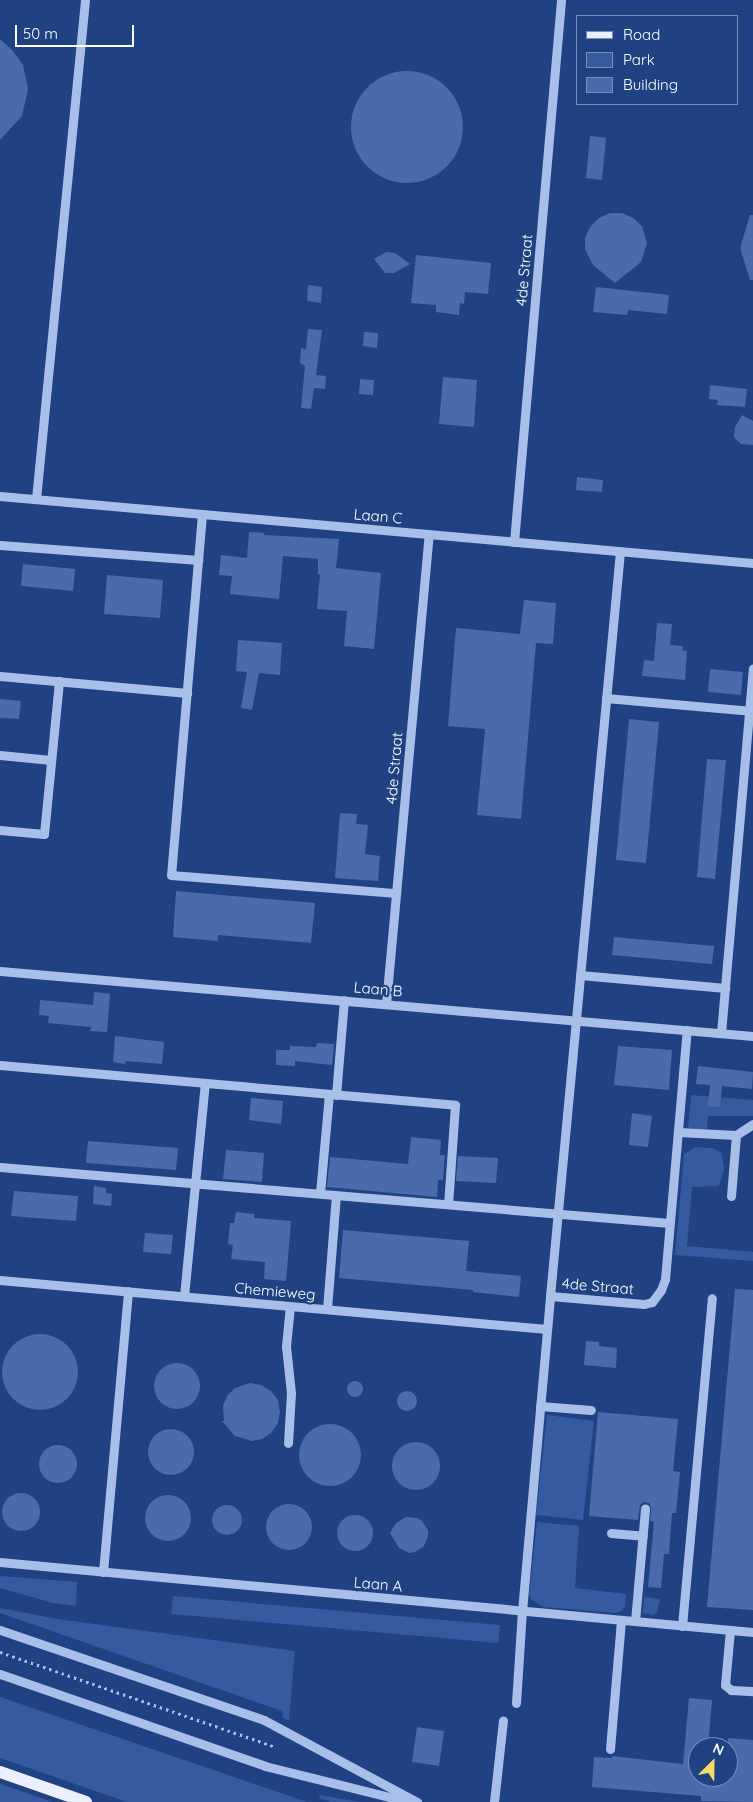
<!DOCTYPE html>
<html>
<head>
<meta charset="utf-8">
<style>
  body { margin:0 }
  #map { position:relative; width:753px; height:1802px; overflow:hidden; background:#214282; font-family:Quicksand,sans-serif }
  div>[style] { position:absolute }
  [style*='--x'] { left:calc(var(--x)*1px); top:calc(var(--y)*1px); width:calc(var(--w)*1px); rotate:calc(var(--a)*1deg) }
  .green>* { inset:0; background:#355aa0 }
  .building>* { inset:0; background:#4a6bab }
  .round { border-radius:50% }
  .path>* { height:3px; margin-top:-1.5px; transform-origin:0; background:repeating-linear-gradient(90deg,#a9bfe8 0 2.5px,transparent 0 6.5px) }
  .minor>* { height:9px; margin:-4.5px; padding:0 4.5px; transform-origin:4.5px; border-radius:4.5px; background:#a9bfe8 }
  .major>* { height:12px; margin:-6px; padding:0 6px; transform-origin:6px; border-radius:6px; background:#ebf0fe }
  span { translate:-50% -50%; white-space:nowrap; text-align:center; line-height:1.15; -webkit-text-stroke:4.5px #214282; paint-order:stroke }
  .street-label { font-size:15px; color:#fff }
  .legend { position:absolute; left:576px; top:15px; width:162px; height:90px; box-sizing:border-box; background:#214282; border:1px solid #7a8eb4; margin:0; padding:6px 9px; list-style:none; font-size:15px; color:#fff }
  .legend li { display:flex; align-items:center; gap:10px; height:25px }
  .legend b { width:25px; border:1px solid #7a8eb4 }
  .north { position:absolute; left:688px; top:1737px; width:50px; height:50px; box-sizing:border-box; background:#214282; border:1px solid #7a8eb4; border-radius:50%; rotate:23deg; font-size:14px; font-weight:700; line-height:20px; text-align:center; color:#fff }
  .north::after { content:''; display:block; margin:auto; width:18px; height:22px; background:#f4db6a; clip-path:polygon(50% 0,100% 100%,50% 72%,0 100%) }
  .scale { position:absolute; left:15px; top:25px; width:119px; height:22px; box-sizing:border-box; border:2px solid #fff; border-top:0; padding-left:6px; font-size:15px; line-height:18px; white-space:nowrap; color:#fff; -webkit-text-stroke:4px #214282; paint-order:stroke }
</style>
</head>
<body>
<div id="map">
  <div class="green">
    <div style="clip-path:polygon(691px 1095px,753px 1100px,753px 1116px,708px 1116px,707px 1130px,688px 1128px)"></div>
    <div style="clip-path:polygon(696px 1147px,712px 1148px,722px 1153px,724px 1169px,719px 1186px,692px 1187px,687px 1246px,753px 1252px,753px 1261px,675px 1255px,684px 1154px)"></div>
    <div style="clip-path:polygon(547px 1415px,594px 1421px,583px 1520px,536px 1515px)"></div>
    <div style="clip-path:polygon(537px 1522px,579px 1526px,575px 1588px,626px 1594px,625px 1607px,621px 1611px,616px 1613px,544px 1607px,532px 1600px,529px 1594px,530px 1586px)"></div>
    <div style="clip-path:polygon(0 1576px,77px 1582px,76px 1606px,53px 1603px,0 1588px)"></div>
    <div style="clip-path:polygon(173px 1596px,500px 1625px,498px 1643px,171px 1614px)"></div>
    <div style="clip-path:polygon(644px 1597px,660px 1599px,657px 1613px,653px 1615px,643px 1613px)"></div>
    <div style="clip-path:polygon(0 1608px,57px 1619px,295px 1651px,289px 1721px,283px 1718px,282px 1711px,0 1613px)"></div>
    <div style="clip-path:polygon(0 1697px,307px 1802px,127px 1802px,0 1758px)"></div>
    <div style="clip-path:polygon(0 1784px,53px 1802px,0 1802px)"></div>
    <div style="clip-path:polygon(320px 1795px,359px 1802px,331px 1802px,319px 1798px)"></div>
  </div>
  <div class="building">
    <div style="clip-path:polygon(0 39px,13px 51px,23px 65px,28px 89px,22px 116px,0 140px)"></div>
    <div class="round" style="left:351px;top:71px;width:112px;height:112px"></div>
    <div style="clip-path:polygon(590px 136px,606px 138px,602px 180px,586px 178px)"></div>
    <div style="clip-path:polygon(610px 213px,622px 213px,633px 218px,642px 226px,647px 243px,641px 262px,615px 283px,593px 265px,585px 249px,585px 238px,590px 227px,599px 218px)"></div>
    <div style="clip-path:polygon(750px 215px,753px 215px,753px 280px,750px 280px,740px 248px)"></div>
    <div style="clip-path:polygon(386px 252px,395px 253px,410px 264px,394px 273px,385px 273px,374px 259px)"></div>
    <div style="clip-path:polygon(416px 255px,491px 263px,488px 294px,465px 292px,464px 304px,460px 303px,459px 315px,436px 312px,436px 305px,411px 303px)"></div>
    <div style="clip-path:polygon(308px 285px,322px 287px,321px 303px,307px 301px)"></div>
    <div style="clip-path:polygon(596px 287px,669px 295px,667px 314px,628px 310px,627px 315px,593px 312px)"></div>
    <div style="clip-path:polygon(308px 329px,322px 330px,316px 375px,326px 376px,325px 389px,314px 388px,311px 409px,301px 408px,305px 366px,300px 363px,301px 348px,306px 349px)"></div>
    <div style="clip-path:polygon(364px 332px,378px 333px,377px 348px,363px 346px)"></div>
    <div style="clip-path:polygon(443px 377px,477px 380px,474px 427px,439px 424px)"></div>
    <div style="clip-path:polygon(360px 379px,374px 380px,373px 395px,359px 394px)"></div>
    <div style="clip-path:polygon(710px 385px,747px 389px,745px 407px,717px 405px,718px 400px,709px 399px)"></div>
    <div style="clip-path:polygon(742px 415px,753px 421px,753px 445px,741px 444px,734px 437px,735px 427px)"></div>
    <div style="clip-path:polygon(577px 477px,603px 480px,602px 492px,576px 490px)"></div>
    <div style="clip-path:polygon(249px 532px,264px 533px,264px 535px,339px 539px,336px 568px,381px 573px,374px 649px,344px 646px,347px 611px,317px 609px,320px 574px,318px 574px,318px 559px,283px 556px,279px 599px,230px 594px,232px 576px,219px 575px,221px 555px,247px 558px)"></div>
    <div style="clip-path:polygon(23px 564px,75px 569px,73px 591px,21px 586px)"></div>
    <div style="clip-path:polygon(107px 575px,163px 580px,160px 618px,104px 614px)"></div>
    <div style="clip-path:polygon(524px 600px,556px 603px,553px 644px,536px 643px,521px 819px,477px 815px,485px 729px,448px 726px,456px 628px,520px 634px)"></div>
    <div style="clip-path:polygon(657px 623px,672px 624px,670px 645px,683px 646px,682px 650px,687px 651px,685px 680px,642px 676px,644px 660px,654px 661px)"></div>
    <div style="clip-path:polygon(238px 640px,282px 643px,280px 675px,259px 673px,252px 710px,241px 708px,247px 672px,236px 671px)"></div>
    <div style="clip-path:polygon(710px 669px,743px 672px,741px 695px,708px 692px)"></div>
    <div style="clip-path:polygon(0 699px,21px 701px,19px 719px,0 718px)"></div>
    <div style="clip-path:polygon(629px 719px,659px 722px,646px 863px,616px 860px)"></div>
    <div style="clip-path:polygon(707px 759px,726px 760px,715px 879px,697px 877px)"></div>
    <div style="clip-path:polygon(340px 813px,357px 814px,356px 824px,368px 825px,365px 854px,380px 856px,378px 881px,335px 878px)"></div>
    <div style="clip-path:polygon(176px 891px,315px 903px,311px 943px,218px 935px,218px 941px,173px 937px)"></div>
    <div style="clip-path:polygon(614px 937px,714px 946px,712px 964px,612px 955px)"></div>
    <div style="clip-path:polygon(94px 992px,110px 994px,107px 1032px,90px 1031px,91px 1027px,48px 1023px,49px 1016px,39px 1015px,40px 1000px,93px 1005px)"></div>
    <div style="clip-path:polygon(115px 1036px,164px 1042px,162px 1064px,126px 1061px,125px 1064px,113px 1062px)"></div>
    <div style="clip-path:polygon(317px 1043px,334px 1044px,332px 1065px,295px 1061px,295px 1066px,276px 1065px,276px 1050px,290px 1050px,290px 1046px,316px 1047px)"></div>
    <div style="clip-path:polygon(618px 1046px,672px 1050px,669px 1090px,614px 1085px)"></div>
    <div style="clip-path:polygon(698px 1066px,753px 1072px,752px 1089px,722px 1086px,720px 1107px,708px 1106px,710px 1085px,696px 1084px)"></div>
    <div style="clip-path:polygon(251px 1098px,283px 1101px,281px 1124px,249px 1120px)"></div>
    <div style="clip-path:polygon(632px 1113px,652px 1116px,648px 1147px,629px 1145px)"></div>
    <div style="clip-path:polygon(411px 1137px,441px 1140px,440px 1155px,445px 1155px,443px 1180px,438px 1180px,437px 1197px,327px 1187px,330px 1157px,408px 1164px)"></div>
    <div style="clip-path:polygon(88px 1141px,178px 1148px,176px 1170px,86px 1163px)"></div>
    <div style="clip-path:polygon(226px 1150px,264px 1153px,262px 1182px,223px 1179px)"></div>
    <div style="clip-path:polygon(458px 1156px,498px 1158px,496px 1183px,456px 1181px)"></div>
    <div style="clip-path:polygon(94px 1186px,106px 1188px,106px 1193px,112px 1194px,111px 1206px,93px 1204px)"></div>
    <div style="clip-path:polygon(14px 1191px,78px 1196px,76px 1221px,11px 1216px)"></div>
    <div style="clip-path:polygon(236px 1212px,254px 1214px,254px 1218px,291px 1221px,286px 1281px,264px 1279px,265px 1262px,231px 1259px,233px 1245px,228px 1244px,230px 1223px,234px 1223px)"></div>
    <div style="clip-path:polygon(343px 1230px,469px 1241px,466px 1271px,521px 1276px,519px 1297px,473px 1292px,473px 1290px,339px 1278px)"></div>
    <div style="clip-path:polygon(145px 1233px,173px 1235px,171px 1254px,143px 1252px)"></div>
    <div style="clip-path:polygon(735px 1289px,753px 1290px,753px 1610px,707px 1607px)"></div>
    <div class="round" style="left:2px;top:1334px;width:76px;height:76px"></div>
    <div style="clip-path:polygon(586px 1341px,599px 1342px,599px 1346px,617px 1348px,616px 1368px,584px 1365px)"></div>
    <div class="round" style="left:154px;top:1363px;width:46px;height:46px"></div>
    <div class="round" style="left:347px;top:1381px;width:16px;height:16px"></div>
    <div style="clip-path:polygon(250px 1383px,261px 1385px,271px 1391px,278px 1400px,280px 1412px,278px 1423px,271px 1433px,262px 1439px,252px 1441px,235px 1436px,222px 1421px,224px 1421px,223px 1406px,227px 1396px,235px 1388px)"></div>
    <div class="round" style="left:397px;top:1391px;width:20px;height:20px"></div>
    <div style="clip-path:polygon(598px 1412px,678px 1419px,673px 1471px,680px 1472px,676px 1513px,672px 1513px,669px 1554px,664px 1554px,661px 1588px,648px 1587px,654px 1522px,650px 1521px,651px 1508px,649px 1503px,643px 1502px,640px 1505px,638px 1520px,589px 1516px)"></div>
    <div class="round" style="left:299px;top:1424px;width:62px;height:62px"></div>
    <div class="round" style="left:148px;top:1429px;width:46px;height:46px"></div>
    <div class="round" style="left:392px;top:1442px;width:48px;height:48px"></div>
    <div class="round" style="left:39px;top:1445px;width:38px;height:38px"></div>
    <div class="round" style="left:2px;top:1493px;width:38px;height:38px"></div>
    <div class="round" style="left:145px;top:1495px;width:46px;height:46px"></div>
    <div class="round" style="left:266px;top:1504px;width:46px;height:46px"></div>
    <div class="round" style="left:212px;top:1505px;width:30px;height:30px"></div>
    <div class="round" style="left:337px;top:1515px;width:36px;height:36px"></div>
    <div style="clip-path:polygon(406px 1517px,417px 1518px,422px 1521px,428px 1530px,428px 1536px,424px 1546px,415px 1552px,409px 1553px,399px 1548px,390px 1533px,396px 1523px)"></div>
    <div style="clip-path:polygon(689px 1698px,712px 1700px,708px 1747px,698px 1747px,698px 1777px,728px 1777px,728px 1738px,753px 1740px,753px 1802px,701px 1801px,701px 1796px,592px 1787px,594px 1757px,612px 1758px,612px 1756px,683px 1764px)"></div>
    <div style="clip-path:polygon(417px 1727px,444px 1731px,439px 1766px,412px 1762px)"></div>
  </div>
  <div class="path">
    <div style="--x:0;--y:1652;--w:289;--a:19"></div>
  </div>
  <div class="minor">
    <div style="--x:0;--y:496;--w:756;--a:5.08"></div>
    <div style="--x:36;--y:499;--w:501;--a:-84.39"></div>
    <div style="--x:202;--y:514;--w:362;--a:94.9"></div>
    <div style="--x:171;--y:875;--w:226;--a:4.6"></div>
    <div style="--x:514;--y:542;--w:544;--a:-85.04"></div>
    <div style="--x:0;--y:545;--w:199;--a:4.3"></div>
    <div style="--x:0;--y:676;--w:188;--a:5.2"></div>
    <div style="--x:606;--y:698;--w:148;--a:5.1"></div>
    <div style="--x:0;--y:755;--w:51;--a:5.6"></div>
    <div style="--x:0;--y:830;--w:44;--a:5.2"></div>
    <div style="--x:44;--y:834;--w:154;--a:-84.4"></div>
    <div style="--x:0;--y:971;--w:756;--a:4.93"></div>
    <div style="--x:580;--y:975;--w:146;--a:5.1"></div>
    <div style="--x:386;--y:1004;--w:472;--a:-84.8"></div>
    <div style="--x:721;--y:1033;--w:366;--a:-85"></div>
    <div style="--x:0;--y:1065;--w:457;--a:5"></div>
    <div style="--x:455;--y:1105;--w:99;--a:94"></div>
    <div style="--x:336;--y:1095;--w:95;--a:-85.2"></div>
    <div style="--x:678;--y:1132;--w:58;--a:3"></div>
    <div style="--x:736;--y:1135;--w:20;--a:-33"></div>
    <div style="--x:0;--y:1167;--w:672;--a:4.78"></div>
    <div style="--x:320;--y:1193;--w:99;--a:-84.8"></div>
    <div style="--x:731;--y:1196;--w:61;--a:-85.3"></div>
    <div style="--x:0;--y:1280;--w:549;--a:5.12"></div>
    <div style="--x:184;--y:1296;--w:214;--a:-84.4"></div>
    <div style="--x:550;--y:1296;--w:748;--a:-84.63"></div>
    <div style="--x:327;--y:1309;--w:114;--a:-85.5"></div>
    <div style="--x:540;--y:1406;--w:51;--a:4.5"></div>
    <div style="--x:288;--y:1443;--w:50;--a:-86.6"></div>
    <div style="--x:291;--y:1393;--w:47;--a:-96.1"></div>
    <div style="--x:286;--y:1346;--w:40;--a:-84.3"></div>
    <div style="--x:611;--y:1533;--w:32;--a:5"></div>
    <div style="--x:0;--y:1562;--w:756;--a:5.31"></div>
    <div style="--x:103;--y:1572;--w:282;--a:-84.9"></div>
    <div style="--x:635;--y:1621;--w:113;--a:-84.9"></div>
    <div style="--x:682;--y:1626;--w:329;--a:-84.8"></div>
    <div style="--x:0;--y:1630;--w:279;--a:18.8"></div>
    <div style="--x:264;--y:1720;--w:174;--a:28.2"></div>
    <div style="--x:730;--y:1630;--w:55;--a:95.2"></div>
    <div style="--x:725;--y:1685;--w:8;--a:40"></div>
    <div style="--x:731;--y:1690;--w:22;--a:3"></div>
    <div style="--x:0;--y:1674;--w:281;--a:19.1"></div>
    <div style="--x:265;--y:1766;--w:148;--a:14"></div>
    <div style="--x:516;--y:1703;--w:92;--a:-86.3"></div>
    <div style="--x:522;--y:1611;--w:316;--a:-84.9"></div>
    <div style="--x:550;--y:1296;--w:94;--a:4.9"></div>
    <div style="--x:644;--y:1304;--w:8;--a:-14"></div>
    <div style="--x:652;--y:1302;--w:15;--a:-53"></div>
    <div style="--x:661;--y:1290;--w:12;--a:-70"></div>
    <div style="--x:665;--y:1279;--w:250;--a:-85"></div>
    <div style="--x:610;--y:1749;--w:129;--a:-85.1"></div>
    <div style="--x:494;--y:1802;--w:82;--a:-83.7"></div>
  </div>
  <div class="major">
    <div style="--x:0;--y:1772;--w:91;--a:19.2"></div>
  </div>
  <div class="street-label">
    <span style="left:524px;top:270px;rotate:-85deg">4de Straat</span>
    <span style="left:378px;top:516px;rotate:5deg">Laan C</span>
    <span style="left:394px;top:768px;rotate:-85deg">4de Straat</span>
    <span style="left:378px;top:989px;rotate:5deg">Laan B</span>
    <span style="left:598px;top:1286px;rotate:5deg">4de Straat</span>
    <span style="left:275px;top:1291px;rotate:5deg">Chemieweg</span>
    <span style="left:378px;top:1584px;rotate:5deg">Laan A</span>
  </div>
  <ul class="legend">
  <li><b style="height:6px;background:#ebf0fe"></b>Road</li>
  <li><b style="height:14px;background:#355aa0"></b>Park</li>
  <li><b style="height:14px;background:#4a6bab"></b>Building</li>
  </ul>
  <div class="north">N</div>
  <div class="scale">50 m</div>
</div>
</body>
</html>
